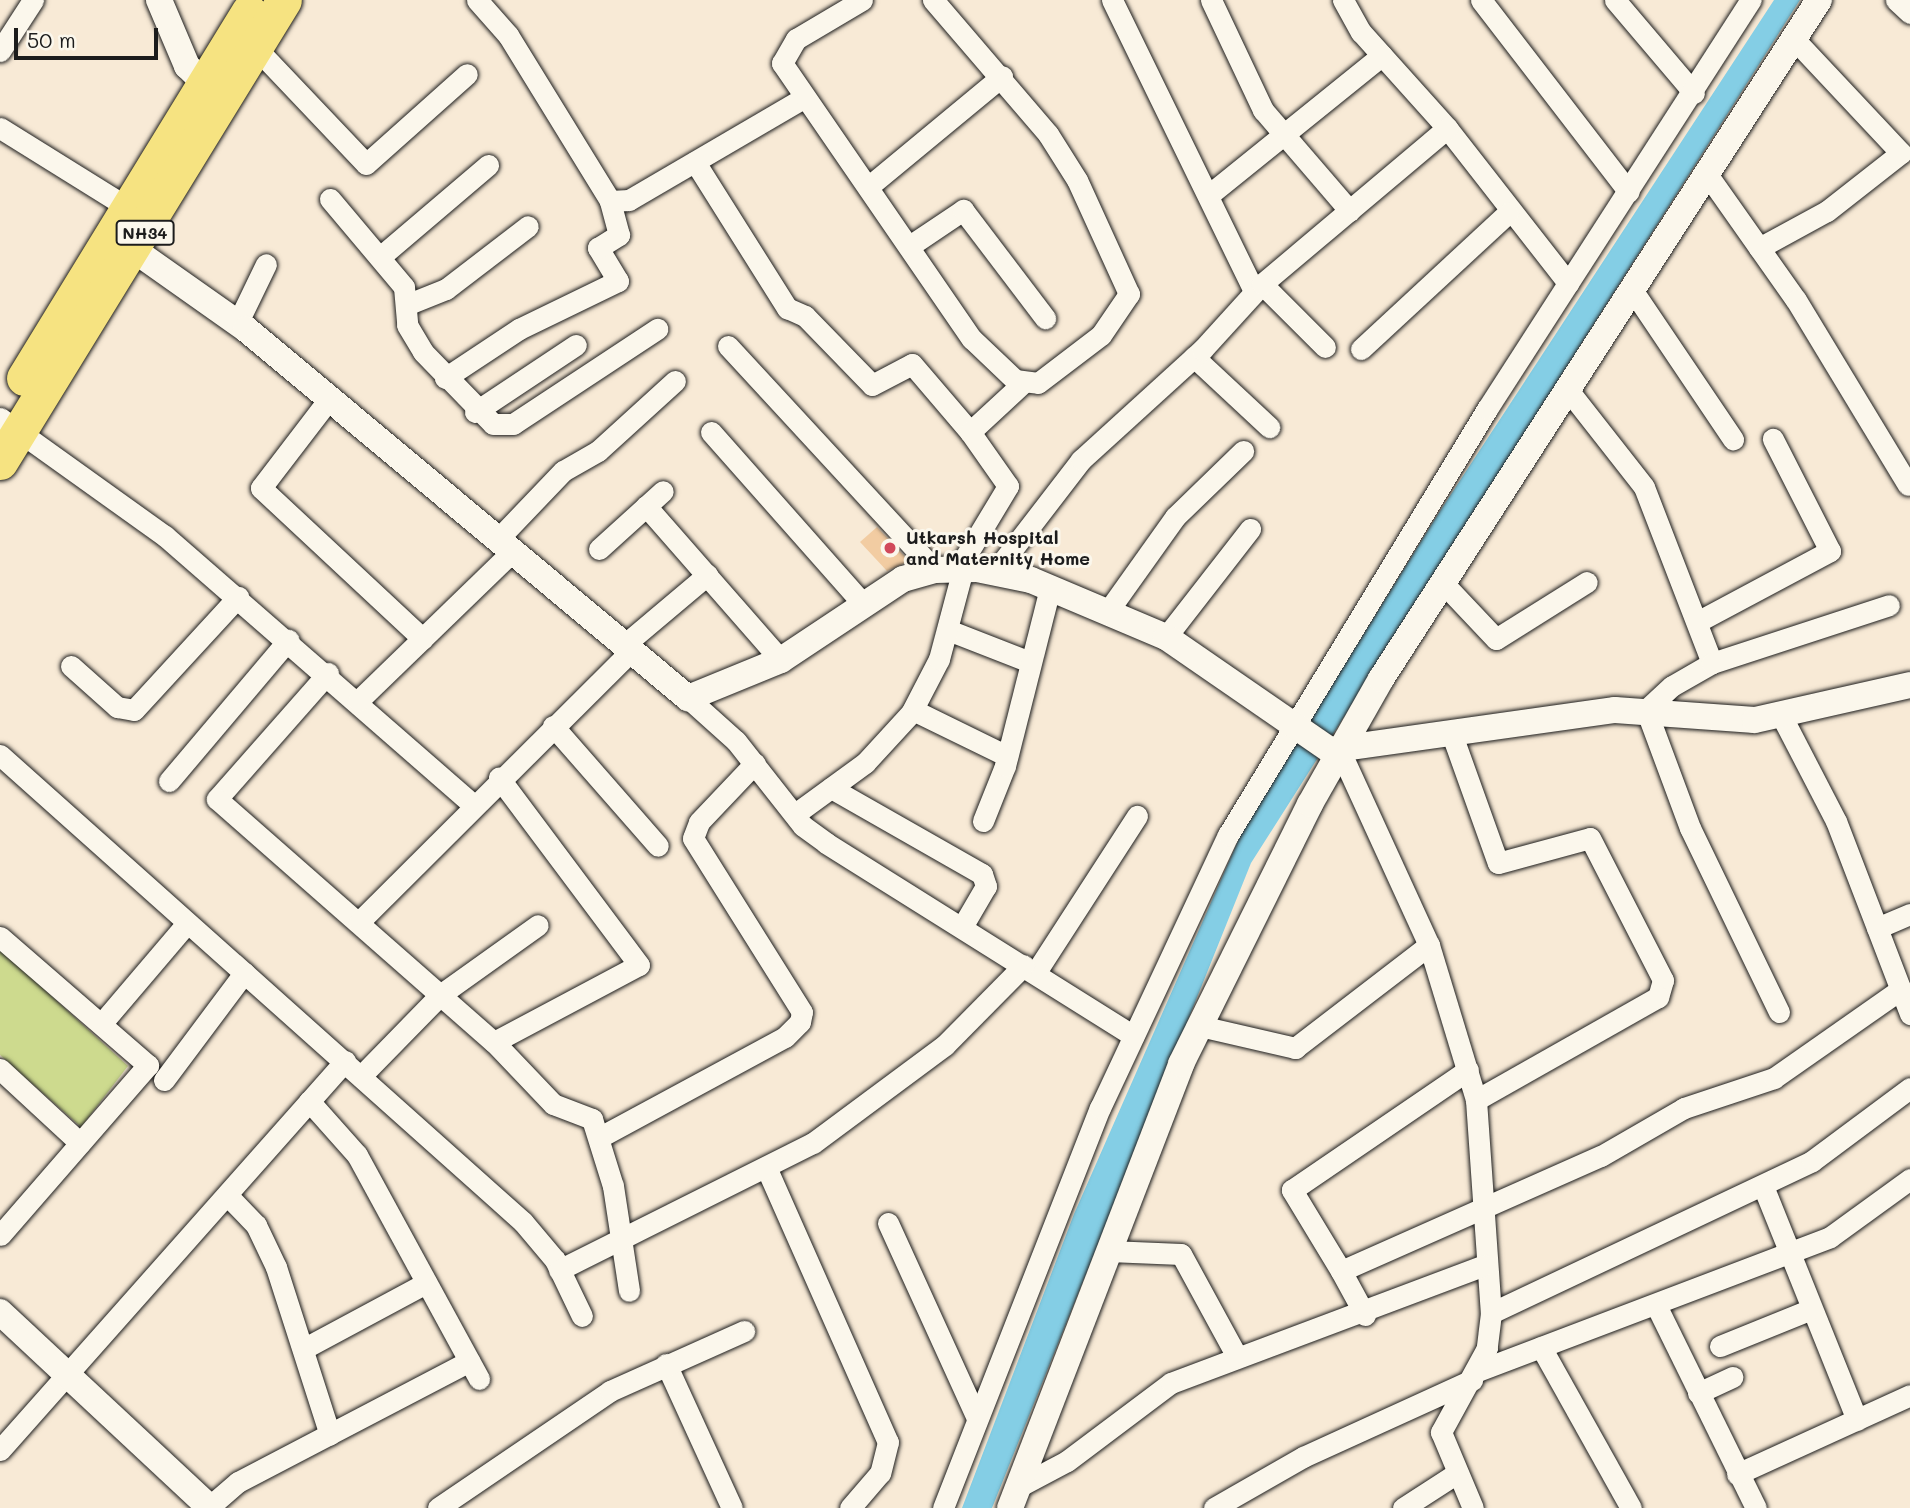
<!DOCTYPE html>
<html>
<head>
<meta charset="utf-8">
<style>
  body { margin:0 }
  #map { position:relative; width:1910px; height:1508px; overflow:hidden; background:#f8ead6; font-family:Mali,sans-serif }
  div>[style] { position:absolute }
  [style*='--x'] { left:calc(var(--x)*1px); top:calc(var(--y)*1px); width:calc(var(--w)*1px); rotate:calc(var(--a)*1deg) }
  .green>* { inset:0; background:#cdda8e }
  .water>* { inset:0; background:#84cee5 }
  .building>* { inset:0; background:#f2cca2 }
  .roads { filter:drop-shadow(0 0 2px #1c1c1c) drop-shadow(0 0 2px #1c1c1c) }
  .minor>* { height:21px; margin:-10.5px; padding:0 10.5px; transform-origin:10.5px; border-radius:10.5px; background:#fbf7ec }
  .tertiary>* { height:26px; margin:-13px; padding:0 13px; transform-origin:13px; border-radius:13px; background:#fbf7ec }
  .trunk>* { height:35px; margin:-17.5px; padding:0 17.5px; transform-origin:17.5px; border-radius:17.5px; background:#f6e381 }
  .dots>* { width:19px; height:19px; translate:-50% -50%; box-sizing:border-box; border:4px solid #fbf7ec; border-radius:50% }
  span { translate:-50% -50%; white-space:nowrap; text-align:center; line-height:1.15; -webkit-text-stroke:6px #fbf7ec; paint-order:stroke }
  .shield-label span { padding:2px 5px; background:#fbf7ec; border:2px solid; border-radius:5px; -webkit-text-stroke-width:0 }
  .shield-label { font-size:16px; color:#1c1c1c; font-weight:700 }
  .poi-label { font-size:18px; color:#1c1c1c; font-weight:700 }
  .left { translate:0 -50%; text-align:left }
  .scale { position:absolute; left:14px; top:28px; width:144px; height:32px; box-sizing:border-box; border:4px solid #1c1c1c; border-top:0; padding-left:9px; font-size:21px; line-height:24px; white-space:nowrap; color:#1c1c1c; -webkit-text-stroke:5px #fbf7ec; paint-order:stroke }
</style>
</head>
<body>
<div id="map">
  <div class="green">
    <div style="clip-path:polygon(0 949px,128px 1066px,81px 1127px,0 1055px)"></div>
  </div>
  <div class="water">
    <div style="clip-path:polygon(1774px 0,1800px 0,1251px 863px,992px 1508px,962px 1508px,1074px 1214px,1245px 825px,1438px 514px)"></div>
  </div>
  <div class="building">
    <div style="clip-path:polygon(877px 527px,909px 561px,887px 571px,860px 542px)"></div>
  </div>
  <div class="roads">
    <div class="minor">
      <div style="--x:477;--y:0;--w:47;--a:48.5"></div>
      <div style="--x:508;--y:35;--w:195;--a:58.4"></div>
      <div style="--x:610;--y:201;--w:19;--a:-3"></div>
      <div style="--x:629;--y:200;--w:200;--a:-30.3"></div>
      <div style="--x:862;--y:0;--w:77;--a:149.4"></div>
      <div style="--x:796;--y:39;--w:28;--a:120"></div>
      <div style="--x:782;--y:63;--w:335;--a:55.5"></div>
      <div style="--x:972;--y:339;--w:59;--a:43.6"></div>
      <div style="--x:1015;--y:380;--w:23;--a:7"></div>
      <div style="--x:1038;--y:383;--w:79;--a:-37.3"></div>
      <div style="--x:1101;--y:335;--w:50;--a:-55.7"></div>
      <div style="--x:1129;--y:294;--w:125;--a:-114.5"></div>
      <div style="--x:1077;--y:180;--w:54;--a:-122.2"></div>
      <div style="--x:1048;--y:134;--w:177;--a:-130.6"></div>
      <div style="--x:1112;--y:0;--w:324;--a:64"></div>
      <div style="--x:1211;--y:0;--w:122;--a:64.7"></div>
      <div style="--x:1263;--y:110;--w:133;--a:49.3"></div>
      <div style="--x:1343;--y:0;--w:37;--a:61"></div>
      <div style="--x:1361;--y:32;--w:129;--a:48.1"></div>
      <div style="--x:1447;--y:128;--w:197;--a:52"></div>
      <div style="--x:1481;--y:0;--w:242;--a:52.4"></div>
      <div style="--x:1615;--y:0;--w:122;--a:49.7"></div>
      <div style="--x:1896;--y:0;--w:19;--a:43"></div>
      <div style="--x:255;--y:47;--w:161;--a:46.5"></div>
      <div style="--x:366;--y:164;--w:135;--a:-41.7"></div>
      <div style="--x:0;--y:51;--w:61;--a:-57.1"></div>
      <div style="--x:0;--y:128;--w:163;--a:31.9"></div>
      <div style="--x:695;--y:162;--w:173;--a:57.8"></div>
      <div style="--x:787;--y:308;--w:20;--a:24"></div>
      <div style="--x:805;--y:316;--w:96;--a:45.8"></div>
      <div style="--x:872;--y:385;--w:45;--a:-27.7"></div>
      <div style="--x:912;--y:364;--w:89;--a:49.5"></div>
      <div style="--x:1707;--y:174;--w:154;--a:54.8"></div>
      <div style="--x:1796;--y:300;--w:216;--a:58.8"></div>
      <div style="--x:868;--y:187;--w:174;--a:-39.6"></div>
      <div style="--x:1210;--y:194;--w:221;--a:-38.9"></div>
      <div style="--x:330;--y:199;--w:115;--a:49.9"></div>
      <div style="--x:404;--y:287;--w:38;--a:85"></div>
      <div style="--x:407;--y:325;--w:31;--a:59"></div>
      <div style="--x:423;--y:352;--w:100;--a:45.8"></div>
      <div style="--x:493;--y:424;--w:20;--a:0"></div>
      <div style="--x:513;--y:424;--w:173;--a:-33.4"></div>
      <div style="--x:911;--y:245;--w:63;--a:-33.9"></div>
      <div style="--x:963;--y:210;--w:136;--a:52.8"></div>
      <div style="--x:1759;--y:248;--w:77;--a:-28.6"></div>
      <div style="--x:1827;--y:211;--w:94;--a:-38.1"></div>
      <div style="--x:1901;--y:153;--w:156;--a:-133.2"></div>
      <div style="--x:380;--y:257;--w:142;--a:-40.4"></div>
      <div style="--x:1262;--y:284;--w:89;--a:45"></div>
      <div style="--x:1633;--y:291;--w:179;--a:56"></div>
      <div style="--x:406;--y:305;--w:43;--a:-21.8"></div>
      <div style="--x:446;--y:289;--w:103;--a:-37.5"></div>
      <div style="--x:238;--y:322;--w:64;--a:-64.2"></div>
      <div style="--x:728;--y:346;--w:305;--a:47.3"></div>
      <div style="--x:1361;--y:349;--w:200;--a:-42.8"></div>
      <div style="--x:1194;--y:357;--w:103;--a:43"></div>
      <div style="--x:445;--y:378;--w:89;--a:-33.5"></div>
      <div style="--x:519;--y:329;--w:110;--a:-25.9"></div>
      <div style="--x:618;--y:281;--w:39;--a:-121"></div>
      <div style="--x:598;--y:248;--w:25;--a:-32"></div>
      <div style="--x:619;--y:235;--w:35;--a:-105"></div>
      <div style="--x:1568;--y:390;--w:123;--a:51.9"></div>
      <div style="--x:1644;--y:487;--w:189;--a:68.9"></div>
      <div style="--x:329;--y:399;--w:112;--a:127.4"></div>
      <div style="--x:261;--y:488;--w:221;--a:43"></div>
      <div style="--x:475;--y:412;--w:121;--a:-33.6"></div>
      <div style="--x:0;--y:418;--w:203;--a:35.6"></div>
      <div style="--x:165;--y:536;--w:409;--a:41.1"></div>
      <div style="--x:711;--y:432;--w:230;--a:48.5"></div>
      <div style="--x:646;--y:506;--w:205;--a:48.8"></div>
      <div style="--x:498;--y:539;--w:94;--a:-46.3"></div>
      <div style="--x:563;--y:471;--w:40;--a:-29.7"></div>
      <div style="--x:598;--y:451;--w:104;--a:-42.3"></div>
      <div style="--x:599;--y:549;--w:86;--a:-42.2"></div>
      <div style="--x:958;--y:569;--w:97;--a:-58.9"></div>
      <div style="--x:1008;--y:486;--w:66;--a:-125.1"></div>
      <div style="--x:970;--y:432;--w:72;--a:-42.8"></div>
      <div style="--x:994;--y:573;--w:143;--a:-52.4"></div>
      <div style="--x:1081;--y:460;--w:164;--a:-42.3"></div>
      <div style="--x:1202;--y:350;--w:89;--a:-47.7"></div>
      <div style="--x:1262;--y:284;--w:242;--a:-40.1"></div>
      <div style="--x:1443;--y:583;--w:77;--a:46.6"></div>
      <div style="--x:1496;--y:639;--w:107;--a:-32.1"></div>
      <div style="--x:1108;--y:611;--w:115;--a:-54.5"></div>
      <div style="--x:1175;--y:517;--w:95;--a:-44.1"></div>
      <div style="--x:1697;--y:622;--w:151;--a:-28.1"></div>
      <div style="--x:1830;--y:551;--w:126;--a:-117"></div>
      <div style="--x:948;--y:630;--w:88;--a:21.3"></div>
      <div style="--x:1166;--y:637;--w:137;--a:-52.1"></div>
      <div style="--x:624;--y:645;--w:109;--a:-40.1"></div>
      <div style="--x:71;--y:666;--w:62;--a:41.7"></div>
      <div style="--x:117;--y:707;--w:17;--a:10"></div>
      <div style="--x:134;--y:710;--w:154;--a:-47.4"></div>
      <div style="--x:328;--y:673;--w:168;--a:131.4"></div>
      <div style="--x:217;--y:799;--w:368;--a:41.3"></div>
      <div style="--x:494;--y:1042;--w:86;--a:46.4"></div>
      <div style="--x:553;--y:1104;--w:42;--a:21"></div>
      <div style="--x:592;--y:1119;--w:70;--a:72.6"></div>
      <div style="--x:613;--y:1186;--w:106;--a:81.3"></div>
      <div style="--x:688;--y:698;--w:64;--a:41.9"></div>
      <div style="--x:736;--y:741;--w:108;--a:51.8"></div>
      <div style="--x:803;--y:826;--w:29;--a:36"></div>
      <div style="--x:826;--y:843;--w:363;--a:32.1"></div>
      <div style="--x:358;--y:701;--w:216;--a:-44.1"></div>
      <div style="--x:913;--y:710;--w:105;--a:26.1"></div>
      <div style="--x:1781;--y:715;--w:119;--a:62.6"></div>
      <div style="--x:1836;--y:821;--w:207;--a:69"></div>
      <div style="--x:553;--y:726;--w:159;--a:48.8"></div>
      <div style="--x:1451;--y:732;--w:139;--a:70.3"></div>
      <div style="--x:1498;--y:863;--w:95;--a:-15.2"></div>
      <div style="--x:1590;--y:838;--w:160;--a:62.8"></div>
      <div style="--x:1663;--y:980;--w:18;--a:106"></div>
      <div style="--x:1658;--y:997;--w:209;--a:150.5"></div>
      <div style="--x:1340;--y:751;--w:213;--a:65.4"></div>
      <div style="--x:1429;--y:945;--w:162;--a:73.1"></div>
      <div style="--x:1476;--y:1100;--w:214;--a:86"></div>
      <div style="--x:1491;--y:1313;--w:35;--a:97"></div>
      <div style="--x:1487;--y:1348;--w:96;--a:118.7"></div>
      <div style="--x:1441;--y:1432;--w:82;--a:67.2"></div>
      <div style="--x:0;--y:755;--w:701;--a:41.76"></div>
      <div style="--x:523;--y:1222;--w:50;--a:49.9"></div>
      <div style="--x:555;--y:1260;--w:62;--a:64.3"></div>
      <div style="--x:169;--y:781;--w:185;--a:-49.8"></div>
      <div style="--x:831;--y:788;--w:174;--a:29.7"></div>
      <div style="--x:982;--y:874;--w:13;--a:72"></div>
      <div style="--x:986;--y:886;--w:48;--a:120.3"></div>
      <div style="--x:795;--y:814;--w:87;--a:-36.1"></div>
      <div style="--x:865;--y:763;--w:68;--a:-47.4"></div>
      <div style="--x:911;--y:713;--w:61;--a:-62.6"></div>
      <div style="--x:939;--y:659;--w:93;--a:-75.1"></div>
      <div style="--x:983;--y:821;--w:59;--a:-68.2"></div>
      <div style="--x:1005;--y:766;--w:184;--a:-75.8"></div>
      <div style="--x:359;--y:922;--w:384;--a:-44.9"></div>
      <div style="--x:1877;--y:928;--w:36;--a:-23"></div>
      <div style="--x:0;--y:937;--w:196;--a:40.9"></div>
      <div style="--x:148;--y:1065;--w:225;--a:131"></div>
      <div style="--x:1036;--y:972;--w:186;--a:-57.1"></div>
      <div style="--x:1779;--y:1012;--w:204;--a:-115.8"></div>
      <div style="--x:1690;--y:828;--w:126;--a:-110.4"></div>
      <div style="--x:1646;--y:710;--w:35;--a:-43"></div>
      <div style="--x:1672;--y:686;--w:46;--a:-29.9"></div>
      <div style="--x:1712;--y:663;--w:186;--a:-18.1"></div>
      <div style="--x:102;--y:1023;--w:131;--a:-49.6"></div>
      <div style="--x:1200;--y:1026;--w:98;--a:13"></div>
      <div style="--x:1295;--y:1048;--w:169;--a:-37.5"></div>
      <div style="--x:494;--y:1042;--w:164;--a:-28"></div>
      <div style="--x:639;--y:965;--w:234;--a:-126.8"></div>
      <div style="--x:0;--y:1069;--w:109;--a:42.8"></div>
      <div style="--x:362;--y:1075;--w:112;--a:-45.7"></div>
      <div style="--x:440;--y:995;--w:120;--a:-35.5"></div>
      <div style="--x:164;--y:1080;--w:134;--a:-53.2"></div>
      <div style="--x:309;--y:1101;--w:72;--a:48.4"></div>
      <div style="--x:357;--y:1155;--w:255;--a:61.4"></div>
      <div style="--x:600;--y:1137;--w:210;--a:-28.4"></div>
      <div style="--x:785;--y:1037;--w:21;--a:-45"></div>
      <div style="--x:800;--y:1022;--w:10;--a:-79"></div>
      <div style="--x:802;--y:1012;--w:205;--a:-122.1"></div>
      <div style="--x:693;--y:838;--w:17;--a:-69"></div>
      <div style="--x:699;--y:822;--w:81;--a:-46.5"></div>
      <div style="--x:766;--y:1167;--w:301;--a:66.1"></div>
      <div style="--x:888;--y:1442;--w:32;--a:104"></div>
      <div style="--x:880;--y:1473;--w:46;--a:130.6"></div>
      <div style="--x:1763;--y:1186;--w:252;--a:68.1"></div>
      <div style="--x:227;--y:1195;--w:42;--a:46"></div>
      <div style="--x:256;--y:1225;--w:47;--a:64.5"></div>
      <div style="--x:276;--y:1267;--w:176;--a:72.2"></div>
      <div style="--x:888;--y:1223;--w:214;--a:65.5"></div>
      <div style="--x:1109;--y:1251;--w:72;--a:2.4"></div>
      <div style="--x:1181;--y:1254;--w:115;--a:61.4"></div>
      <div style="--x:559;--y:1270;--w:284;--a:-26.6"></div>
      <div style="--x:813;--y:1143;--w:164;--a:-36.6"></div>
      <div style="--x:945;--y:1045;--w:112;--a:-45.4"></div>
      <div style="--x:1341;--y:1271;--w:95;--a:-121.2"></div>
      <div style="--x:1292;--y:1190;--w:213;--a:-34.3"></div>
      <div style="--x:1656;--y:1305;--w:226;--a:63.8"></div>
      <div style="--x:1491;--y:1313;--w:355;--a:-25.3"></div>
      <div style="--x:1812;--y:1161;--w:122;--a:-36.7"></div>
      <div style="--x:1365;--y:1315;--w:50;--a:-118.6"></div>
      <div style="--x:1341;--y:1271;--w:284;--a:-23.9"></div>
      <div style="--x:1601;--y:1156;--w:96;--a:-30"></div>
      <div style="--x:1684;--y:1108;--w:95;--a:-18.4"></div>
      <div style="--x:1774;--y:1078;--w:155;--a:-35"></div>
      <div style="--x:1720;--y:1346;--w:96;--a:-22"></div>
      <div style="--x:1541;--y:1347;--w:184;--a:60.8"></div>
      <div style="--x:303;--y:1349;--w:140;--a:-28.2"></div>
      <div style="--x:666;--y:1364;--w:158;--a:65.4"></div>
      <div style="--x:1475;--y:1372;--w:380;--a:-20.8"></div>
      <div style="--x:1830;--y:1237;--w:99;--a:-35.9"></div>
      <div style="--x:1698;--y:1393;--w:38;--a:-25"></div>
      <div style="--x:0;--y:1450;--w:520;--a:-48.43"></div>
      <div style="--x:1737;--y:1474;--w:190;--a:-24.5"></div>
      <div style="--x:1018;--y:1487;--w:55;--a:-28"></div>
      <div style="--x:1067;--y:1461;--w:130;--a:-36.9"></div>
      <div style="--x:1171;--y:1383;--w:335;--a:-20.6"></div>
      <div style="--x:209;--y:1507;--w:38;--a:-41"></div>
      <div style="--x:238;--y:1482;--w:261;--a:-27.6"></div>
      <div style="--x:438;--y:1508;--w:208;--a:-34.2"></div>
      <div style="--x:610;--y:1391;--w:147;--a:-24.1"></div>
      <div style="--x:943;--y:1508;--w:430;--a:-68.6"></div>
      <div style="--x:1100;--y:1108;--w:302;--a:-64.9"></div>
      <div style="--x:1228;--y:835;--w:499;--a:-58.7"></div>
      <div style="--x:1487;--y:409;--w:487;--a:-57.2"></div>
      <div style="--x:1214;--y:1508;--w:103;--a:-29.8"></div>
      <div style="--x:1303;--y:1457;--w:186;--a:-24.5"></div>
      <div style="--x:1403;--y:1508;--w:64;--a:-32.9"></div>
    </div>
    <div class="tertiary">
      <div style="--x:159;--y:0;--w:72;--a:67"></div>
      <div style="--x:187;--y:66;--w:42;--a:44"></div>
      <div style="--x:117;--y:238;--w:158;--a:35.2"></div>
      <div style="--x:246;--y:329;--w:576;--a:39.86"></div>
      <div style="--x:688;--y:698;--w:100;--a:-22.2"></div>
      <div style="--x:781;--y:660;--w:146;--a:-33.6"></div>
      <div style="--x:903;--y:579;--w:33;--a:-16"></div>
      <div style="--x:935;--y:570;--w:42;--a:-1.4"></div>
      <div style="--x:977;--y:569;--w:55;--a:11.5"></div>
      <div style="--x:1031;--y:580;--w:147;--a:22.9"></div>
      <div style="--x:1166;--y:637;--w:199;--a:34.6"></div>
      <div style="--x:1330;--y:750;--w:288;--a:-8"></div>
      <div style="--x:1615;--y:710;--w:140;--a:4.1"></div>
      <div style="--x:1755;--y:720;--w:159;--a:-12.7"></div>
      <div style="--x:0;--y:1312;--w:287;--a:43"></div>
      <div style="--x:1010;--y:1508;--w:476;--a:-68.9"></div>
      <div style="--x:1181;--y:1064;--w:290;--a:-63.6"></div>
      <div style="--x:1310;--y:804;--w:144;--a:-60.4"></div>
      <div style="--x:1381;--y:679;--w:808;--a:-57.18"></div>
    </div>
    <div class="trunk">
      <div style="--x:24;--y:378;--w:430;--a:-58.5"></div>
      <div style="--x:0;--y:462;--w:542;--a:-58.42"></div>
    </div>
  </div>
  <div class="dots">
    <div style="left:890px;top:548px;background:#d1495b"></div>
  </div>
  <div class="shield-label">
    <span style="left:145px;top:233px">NH34</span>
  </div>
  <div class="poi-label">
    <span class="left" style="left:906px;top:548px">Utkarsh Hospital<br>and Maternity Home</span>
  </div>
  <div class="scale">50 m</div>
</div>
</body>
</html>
